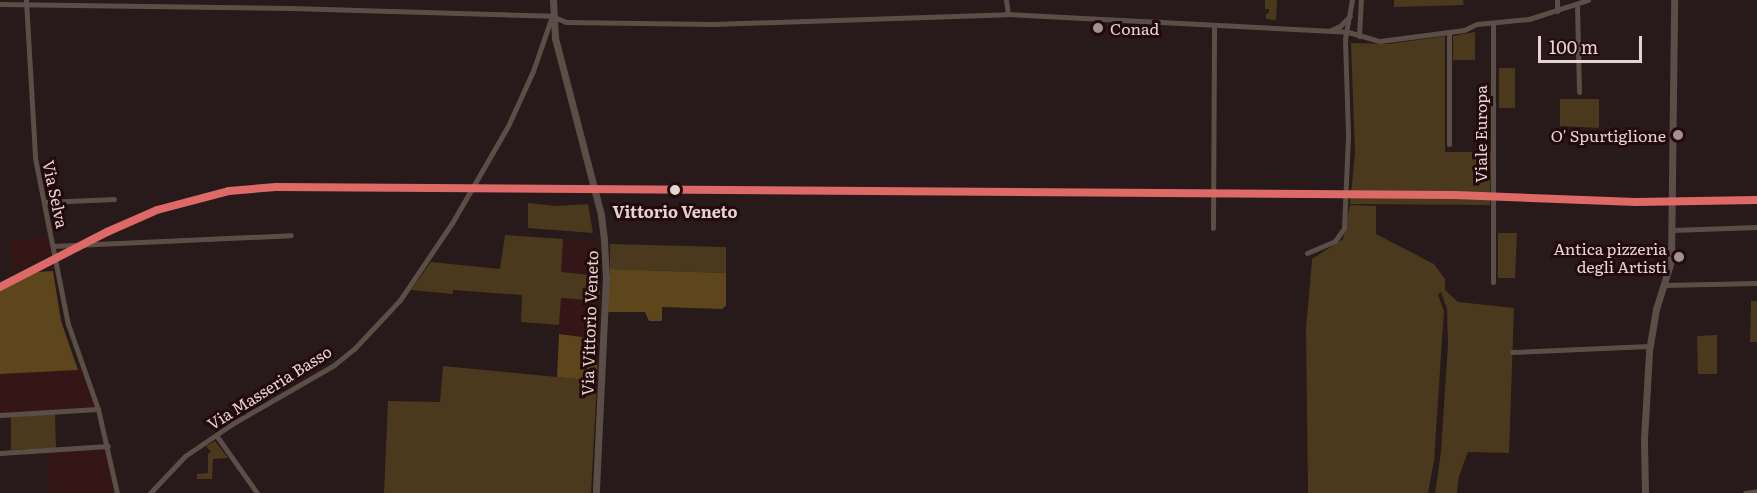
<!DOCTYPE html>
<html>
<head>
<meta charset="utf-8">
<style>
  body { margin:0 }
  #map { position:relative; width:1757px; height:493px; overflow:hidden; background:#28191a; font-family:Literata,serif }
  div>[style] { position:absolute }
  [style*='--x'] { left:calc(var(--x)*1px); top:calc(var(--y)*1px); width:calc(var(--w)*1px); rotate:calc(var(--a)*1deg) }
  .built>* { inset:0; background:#351617 }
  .green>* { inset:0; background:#4a391d }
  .forest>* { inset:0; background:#5d461b }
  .minor>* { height:5px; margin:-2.5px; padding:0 2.5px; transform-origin:2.5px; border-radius:2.5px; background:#5b4e47 }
  .tertiary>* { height:7px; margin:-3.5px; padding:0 3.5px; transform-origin:3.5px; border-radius:3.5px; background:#5b4e47 }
  .rail-1>* { height:8px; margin:-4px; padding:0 4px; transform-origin:4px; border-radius:4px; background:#dd6a67 }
  .dots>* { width:16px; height:16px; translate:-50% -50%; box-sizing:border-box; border:3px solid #230a0b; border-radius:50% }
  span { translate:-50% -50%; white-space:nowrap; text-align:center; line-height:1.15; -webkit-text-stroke:6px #230a0b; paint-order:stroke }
  .poi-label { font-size:16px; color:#e7d3d3 }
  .left { translate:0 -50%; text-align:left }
  .right { translate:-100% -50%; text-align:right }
  .street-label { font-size:16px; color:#e7d3d3 }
  .stop-label { font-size:16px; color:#e7d3d3; font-weight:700 }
  .scale { position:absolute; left:1538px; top:36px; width:104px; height:27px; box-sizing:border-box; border:3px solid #e7d3d3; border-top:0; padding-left:8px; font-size:18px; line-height:21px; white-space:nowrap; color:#e7d3d3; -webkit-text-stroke:4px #230a0b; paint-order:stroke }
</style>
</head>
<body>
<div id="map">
  <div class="built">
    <div style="clip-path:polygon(51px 237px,53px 252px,12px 273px,10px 240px)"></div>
    <div style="clip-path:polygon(563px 239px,593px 241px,600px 246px,600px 276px,561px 272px)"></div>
    <div style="clip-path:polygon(560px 298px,600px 301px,598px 339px,559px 334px)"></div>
    <div style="clip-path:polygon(81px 369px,97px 412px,0 417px,0 374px)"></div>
    <div style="clip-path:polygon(106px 445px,114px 493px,49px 493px,46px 448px)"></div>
  </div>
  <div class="green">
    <div style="clip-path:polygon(1265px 0,1277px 0,1276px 20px,1266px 19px,1266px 14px,1269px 13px,1269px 9px,1265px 9px)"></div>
    <div style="clip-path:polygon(1394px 0,1463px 0,1464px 5px,1394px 7px)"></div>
    <div style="clip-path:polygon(1475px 32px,1475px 60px,1453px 60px,1453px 36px)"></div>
    <div style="clip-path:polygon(1445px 36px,1445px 152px,1491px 152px,1490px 205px,1350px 204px,1355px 153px,1351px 43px,1389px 44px)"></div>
    <div style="clip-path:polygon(1499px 68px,1515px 68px,1515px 108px,1499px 108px)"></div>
    <div style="clip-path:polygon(1560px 99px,1599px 99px,1599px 128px,1560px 126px)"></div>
    <div style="clip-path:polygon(528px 203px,556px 206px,588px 204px,593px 233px,528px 228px)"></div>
    <div style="clip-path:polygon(1350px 205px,1376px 206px,1376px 234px,1434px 264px,1445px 279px,1445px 290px,1458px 302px,1514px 308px,1509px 453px,1468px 452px,1459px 476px,1457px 493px,1435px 493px,1441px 452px,1448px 344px,1447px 309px,1441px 292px,1438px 295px,1444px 311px,1441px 355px,1434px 461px,1428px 493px,1308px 493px,1306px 329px,1312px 259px,1343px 239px)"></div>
    <div style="clip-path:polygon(1498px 233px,1517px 233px,1515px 278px,1498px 278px)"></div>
    <div style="clip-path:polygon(505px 235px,563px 239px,561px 272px,600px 276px,600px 301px,561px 298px,559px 325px,521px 322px,522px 295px,453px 290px,453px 294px,411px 290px,431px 262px,500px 269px)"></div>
    <div style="clip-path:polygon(610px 244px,726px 247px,726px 273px,610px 269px)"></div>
    <div style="clip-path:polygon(1751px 301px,1757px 301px,1757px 342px,1750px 342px)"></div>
    <div style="clip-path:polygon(1717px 335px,1717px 374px,1698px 374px,1697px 336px)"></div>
    <div style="clip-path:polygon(443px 366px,597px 381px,591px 493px,384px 493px,388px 401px,440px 402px)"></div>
    <div style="clip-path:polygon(55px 414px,56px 448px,11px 450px,11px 417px)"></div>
    <div style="clip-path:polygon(215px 441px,228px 458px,213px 459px,212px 479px,197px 479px,197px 474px,208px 473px,208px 454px,211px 452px,206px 446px)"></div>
  </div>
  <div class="forest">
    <div style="clip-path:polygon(610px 269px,726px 273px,726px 306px,722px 309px,662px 307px,662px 321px,649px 321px,645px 312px,608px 312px)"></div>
    <div style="clip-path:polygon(53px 271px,61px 321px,78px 370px,0 374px,0 291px,36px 272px)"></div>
    <div style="clip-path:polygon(559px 334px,598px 339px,597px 381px,557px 377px)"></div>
  </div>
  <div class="minor">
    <div style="--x:26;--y:0;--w:158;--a:86.7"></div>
    <div style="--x:35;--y:158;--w:169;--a:78.8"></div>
    <div style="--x:68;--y:324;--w:90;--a:70.6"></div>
    <div style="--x:98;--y:409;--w:86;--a:77.3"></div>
    <div style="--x:1006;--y:0;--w:14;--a:82"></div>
    <div style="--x:1557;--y:0;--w:11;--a:90"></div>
    <div style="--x:0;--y:4;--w:290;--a:0.8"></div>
    <div style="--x:290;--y:8;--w:262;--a:1.7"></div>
    <div style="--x:552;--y:16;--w:15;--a:23"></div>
    <div style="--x:566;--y:22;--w:147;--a:0.8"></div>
    <div style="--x:713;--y:24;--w:295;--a:-1.9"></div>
    <div style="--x:1008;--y:14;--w:340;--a:3"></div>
    <div style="--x:1348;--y:32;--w:33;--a:16"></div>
    <div style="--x:1380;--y:41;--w:85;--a:-7.5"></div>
    <div style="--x:1464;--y:30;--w:14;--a:-25"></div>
    <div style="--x:1477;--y:24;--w:52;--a:-5.5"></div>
    <div style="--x:1529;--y:19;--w:62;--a:-17.9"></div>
    <div style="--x:1577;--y:4;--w:88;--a:88.7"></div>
    <div style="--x:1331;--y:30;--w:10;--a:-24"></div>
    <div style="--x:1340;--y:26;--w:14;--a:-45"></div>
    <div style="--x:1359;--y:36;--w:36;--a:-87"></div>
    <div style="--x:1449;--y:144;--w:112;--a:-90"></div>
    <div style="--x:46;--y:202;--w:68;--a:-2.5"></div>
    <div style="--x:1213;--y:228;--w:202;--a:-89.7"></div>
    <div style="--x:1672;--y:230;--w:85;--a:-2"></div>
    <div style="--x:53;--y:246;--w:238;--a:-2.6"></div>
    <div style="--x:1307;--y:253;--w:30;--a:-23"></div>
    <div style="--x:1335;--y:241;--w:16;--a:-55"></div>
    <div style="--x:1344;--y:228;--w:93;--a:-87.5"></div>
    <div style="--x:1348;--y:135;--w:96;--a:-91.8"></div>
    <div style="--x:1345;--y:39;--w:40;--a:-80"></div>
    <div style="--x:1493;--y:282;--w:259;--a:-90"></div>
    <div style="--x:1664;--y:285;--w:93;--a:-1.2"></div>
    <div style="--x:1512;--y:352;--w:137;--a:-2.5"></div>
    <div style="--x:0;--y:415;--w:98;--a:-3.5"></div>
    <div style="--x:216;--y:435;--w:71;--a:54.7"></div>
    <div style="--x:0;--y:453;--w:108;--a:-3.7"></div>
    <div style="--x:150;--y:493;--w:51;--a:-46.6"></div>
    <div style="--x:185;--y:456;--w:57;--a:-34.2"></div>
    <div style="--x:232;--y:424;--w:118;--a:-30"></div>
    <div style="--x:334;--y:365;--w:26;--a:-39"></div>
    <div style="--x:354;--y:349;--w:67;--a:-46.8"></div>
    <div style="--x:400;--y:300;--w:93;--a:-56"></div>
    <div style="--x:452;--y:223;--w:112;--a:-60"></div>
    <div style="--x:508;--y:126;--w:60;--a:-65.6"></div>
    <div style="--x:533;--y:71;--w:58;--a:-70.9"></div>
    <div style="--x:1745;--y:493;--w:12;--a:-9"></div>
  </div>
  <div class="tertiary">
    <div style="--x:553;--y:0;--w:38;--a:87"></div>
    <div style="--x:555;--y:38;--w:183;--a:75.4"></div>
    <div style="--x:601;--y:215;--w:25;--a:83"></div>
    <div style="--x:604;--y:240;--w:37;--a:87"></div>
    <div style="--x:606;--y:277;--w:216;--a:92.7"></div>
    <div style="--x:1645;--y:493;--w:54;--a:-91.1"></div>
    <div style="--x:1644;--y:439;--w:88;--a:-86.7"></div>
    <div style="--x:1649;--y:351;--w:43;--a:-80.5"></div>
    <div style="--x:1656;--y:309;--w:50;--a:-72.6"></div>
    <div style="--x:1671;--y:261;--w:261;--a:-89.3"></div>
  </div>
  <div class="rail-1">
    <div style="--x:0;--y:287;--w:120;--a:-27.2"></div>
    <div style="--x:107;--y:232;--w:55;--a:-23.7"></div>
    <div style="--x:157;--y:210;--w:74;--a:-14.8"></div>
    <div style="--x:229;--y:191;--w:47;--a:-4.9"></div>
    <div style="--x:276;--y:187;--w:1179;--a:0.39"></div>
    <div style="--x:1455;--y:195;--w:181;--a:2.2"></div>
    <div style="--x:1636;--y:202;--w:121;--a:-0.9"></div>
  </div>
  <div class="dots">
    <div style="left:1098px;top:28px;background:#a49292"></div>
    <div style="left:1678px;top:135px;background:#a49292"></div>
    <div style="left:675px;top:190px;background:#e7d3d3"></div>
    <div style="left:1679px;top:257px;background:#a49292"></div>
  </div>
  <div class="poi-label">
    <span class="left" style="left:1110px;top:28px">Conad</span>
    <span class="right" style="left:1666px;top:135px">O' Spurtiglione</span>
    <span class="right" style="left:1667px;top:257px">Antica pizzeria<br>degli Artisti</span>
  </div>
  <div class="street-label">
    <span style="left:1480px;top:134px;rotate:-90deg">Viale Europa</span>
    <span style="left:56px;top:194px;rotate:78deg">Via Selva</span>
    <span style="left:589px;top:323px;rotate:-88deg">Via Vittorio Veneto</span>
    <span style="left:269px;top:387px;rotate:-32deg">Via Masseria Basso</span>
  </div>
  <div class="stop-label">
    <span style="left:675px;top:211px">Vittorio Veneto</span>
  </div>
  <div class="scale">100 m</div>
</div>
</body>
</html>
